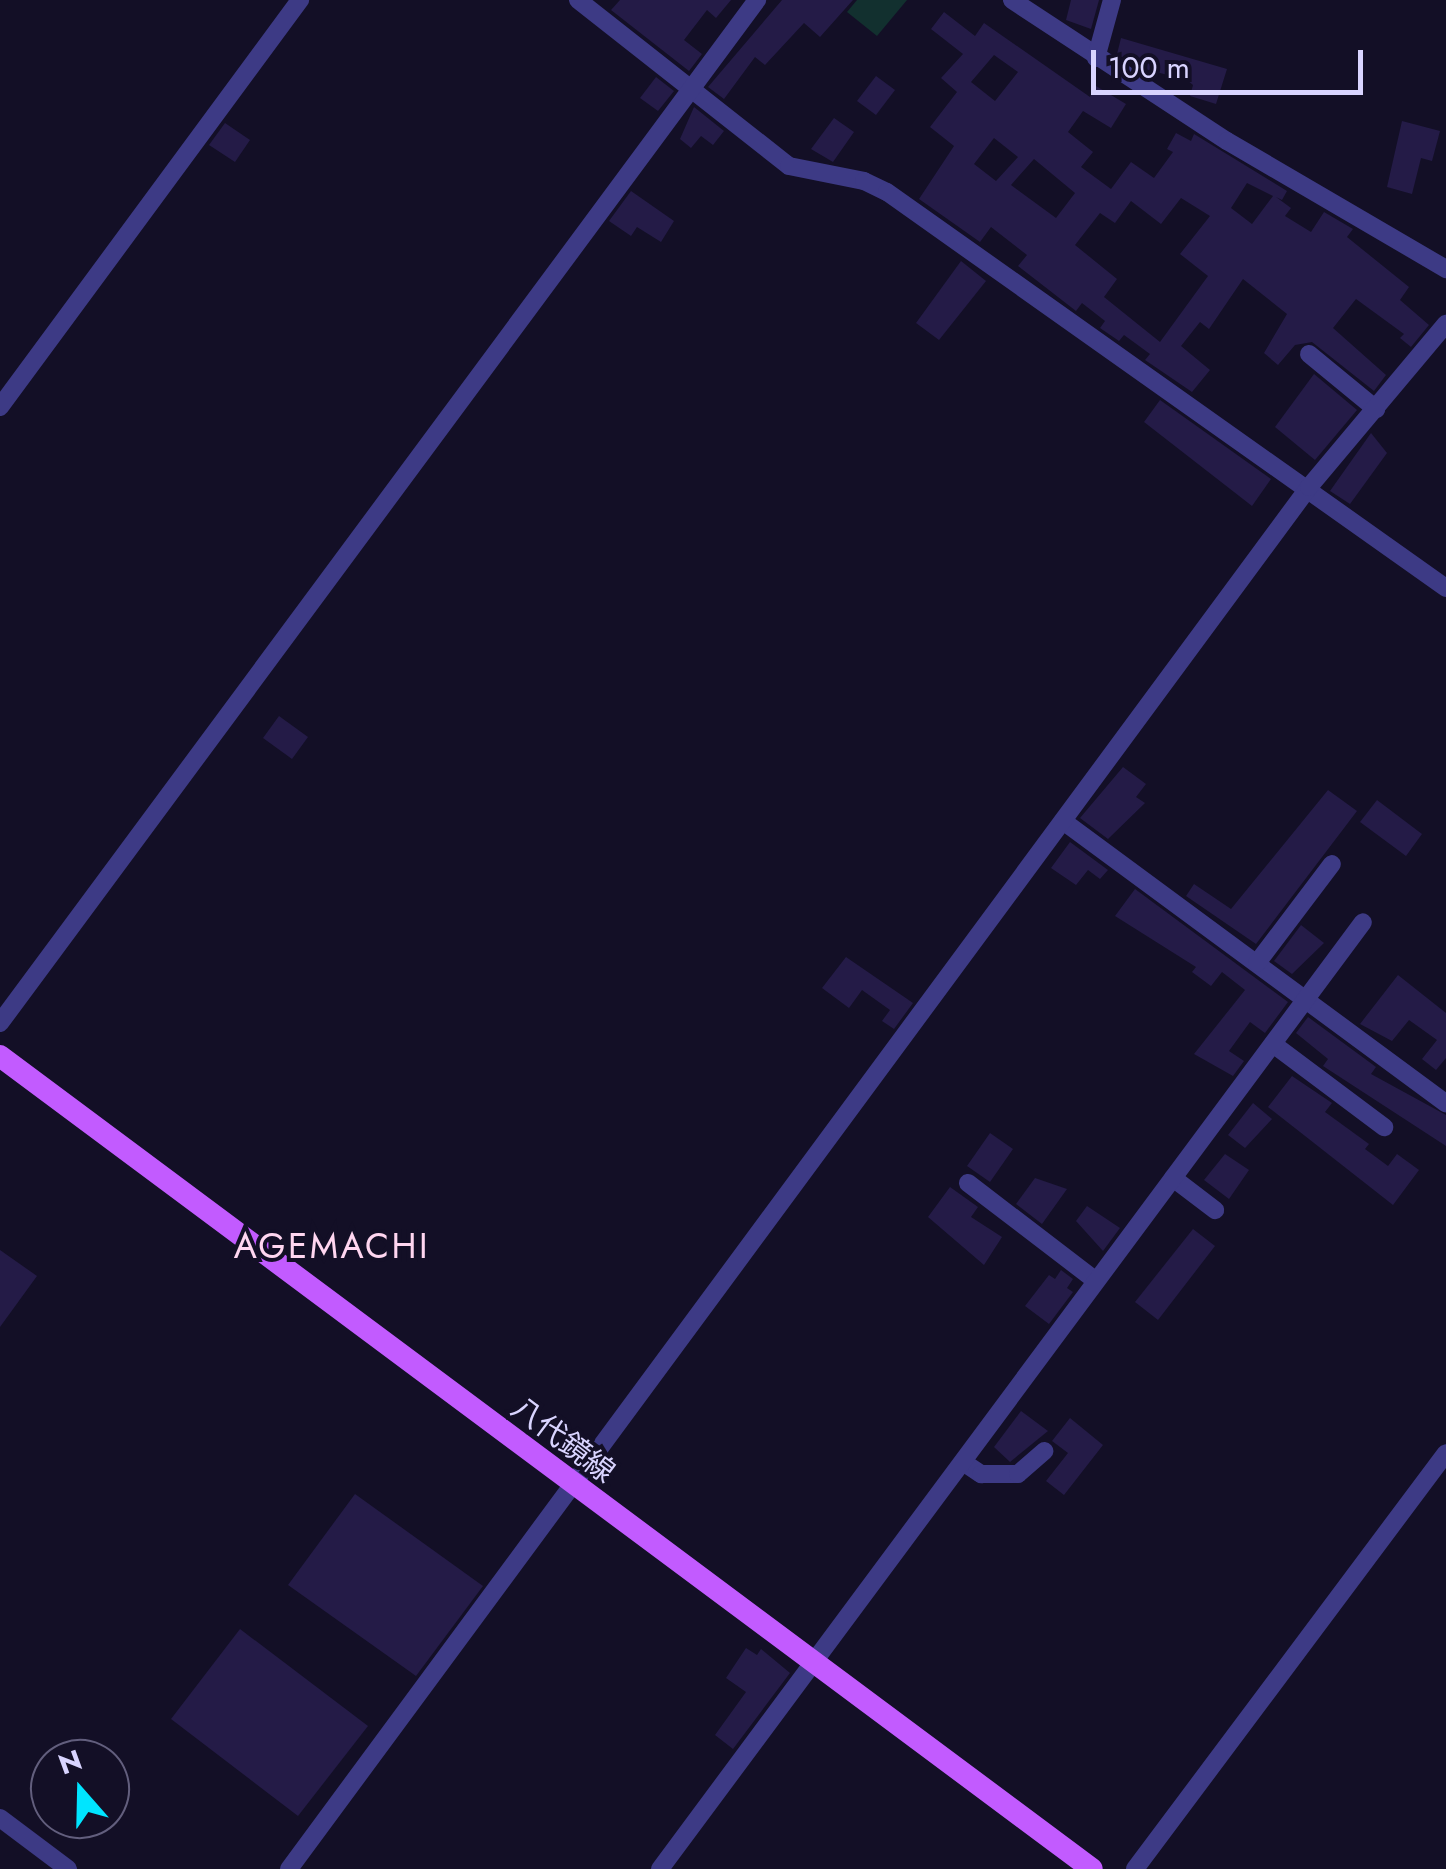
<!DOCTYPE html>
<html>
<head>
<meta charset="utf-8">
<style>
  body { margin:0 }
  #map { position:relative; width:1446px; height:1869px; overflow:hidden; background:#130f26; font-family:Jost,"Noto Sans JP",sans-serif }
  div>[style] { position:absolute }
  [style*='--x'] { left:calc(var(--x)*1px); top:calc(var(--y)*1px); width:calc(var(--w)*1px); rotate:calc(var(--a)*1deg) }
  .green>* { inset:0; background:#12302f }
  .building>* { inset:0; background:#241b47 }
  .minor>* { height:18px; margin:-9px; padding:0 9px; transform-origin:9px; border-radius:9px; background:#3d3a85 }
  .major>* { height:22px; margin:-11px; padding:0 11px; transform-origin:11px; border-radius:11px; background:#c25bff }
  span { translate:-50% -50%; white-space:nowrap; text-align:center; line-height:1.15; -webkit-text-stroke:8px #130f26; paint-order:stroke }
  .street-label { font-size:30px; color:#d9d4ff }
  .quarter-label { font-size:35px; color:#ffd6f0; letter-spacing:2.5px }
  .north { position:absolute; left:30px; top:1739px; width:100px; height:100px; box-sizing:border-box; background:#130f26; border:2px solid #625e7d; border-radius:50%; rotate:340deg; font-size:28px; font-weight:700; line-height:40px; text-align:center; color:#d9d4ff }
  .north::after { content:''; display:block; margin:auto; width:35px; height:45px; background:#00e5ff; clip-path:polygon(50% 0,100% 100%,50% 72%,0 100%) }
  .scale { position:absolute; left:1091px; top:50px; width:272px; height:45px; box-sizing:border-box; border:5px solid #d9d4ff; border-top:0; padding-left:12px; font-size:30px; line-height:35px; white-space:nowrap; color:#d9d4ff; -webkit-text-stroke:8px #130f26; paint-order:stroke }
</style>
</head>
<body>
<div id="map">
  <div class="green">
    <div style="clip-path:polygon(857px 0,907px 0,877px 36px,847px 12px)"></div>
  </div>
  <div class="building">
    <div style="clip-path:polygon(620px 0,731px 0,716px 18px,707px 10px,684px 40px,702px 54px,689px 71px,611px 10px)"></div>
    <div style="clip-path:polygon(782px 0,853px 0,820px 37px,804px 23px,765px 65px,755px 57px,724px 99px,708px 87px)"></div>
    <div style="clip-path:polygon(1071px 0,1099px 0,1091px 29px,1066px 20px)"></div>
    <div style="clip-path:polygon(evenodd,944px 12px,975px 36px,984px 23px,1090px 97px,1096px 86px,1126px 104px,1111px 128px,1083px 111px,1068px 132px,1093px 152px,1081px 167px,1111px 189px,1131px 162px,1154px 178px,1173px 152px,1167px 149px,1176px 133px,1191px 141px,1194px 134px,1287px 191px,1282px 200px,1276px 197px,1291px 208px,1285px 216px,1311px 232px,1324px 212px,1353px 229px,1347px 237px,1409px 287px,1400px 300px,1429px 325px,1411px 347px,1400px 338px,1404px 334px,1356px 299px,1333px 328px,1386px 375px,1374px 391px,1312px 342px,1295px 345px,1278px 365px,1264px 353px,1287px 314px,1243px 279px,1209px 329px,1200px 322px,1181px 346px,1210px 370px,1192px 392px,1145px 360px,1150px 354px,1124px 335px,1119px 341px,1100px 328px,1105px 321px,1082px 303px,1076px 311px,1018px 266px,1027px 255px,991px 227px,980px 242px,919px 199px,954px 146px,930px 127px,957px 92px,941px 78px,963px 54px,931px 29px,944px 12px,994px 55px,1018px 72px,995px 101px,971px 82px,994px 55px,944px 12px,994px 138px,1018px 157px,996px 181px,974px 164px,994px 138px,944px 12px,1034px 159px,1075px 193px,1056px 218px,1011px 185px,1034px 159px,944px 12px,1247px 183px,1273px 196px,1252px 224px,1231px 208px,1247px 183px,944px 12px,1181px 198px,1210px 216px,1180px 254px,1208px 276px,1160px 342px,1104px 297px,1117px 279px,1075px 245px,1100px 213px,1115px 223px,1131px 201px,1161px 224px,1181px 198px)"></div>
    <div style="clip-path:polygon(1121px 38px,1227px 69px,1216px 104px,1190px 96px,1193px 85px,1187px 80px,1137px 67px,1117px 54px)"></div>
    <div style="clip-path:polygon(876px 76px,895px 90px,876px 115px,857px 101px)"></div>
    <div style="clip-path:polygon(656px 77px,674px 91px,658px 111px,640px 98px)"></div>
    <div style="clip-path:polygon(694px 107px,724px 131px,713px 145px,701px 136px,691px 148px,680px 139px)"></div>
    <div style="clip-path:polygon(834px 118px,854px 132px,833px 162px,811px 149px)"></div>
    <div style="clip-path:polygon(1402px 121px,1440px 131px,1432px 161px,1421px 158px,1412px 194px,1387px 187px)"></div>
    <div style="clip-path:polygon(225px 123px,250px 140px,235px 162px,209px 145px)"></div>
    <div style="clip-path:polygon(631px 191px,674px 221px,661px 242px,637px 227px,631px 236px,609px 221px)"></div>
    <div style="clip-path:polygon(961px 261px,986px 281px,939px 340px,916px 323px)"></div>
    <div style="clip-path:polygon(1314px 374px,1357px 410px,1315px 460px,1275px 427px)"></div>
    <div style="clip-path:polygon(1160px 400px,1271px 479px,1252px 506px,1144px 422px)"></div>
    <div style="clip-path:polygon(1371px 433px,1387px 453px,1350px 504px,1330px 491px)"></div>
    <div style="clip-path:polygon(279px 716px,308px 737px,292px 759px,263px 738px)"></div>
    <div style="clip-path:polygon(1123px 767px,1146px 784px,1136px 797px,1145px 803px,1108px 839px,1080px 818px)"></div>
    <div style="clip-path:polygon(1328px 790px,1357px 811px,1256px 944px,1186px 896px,1194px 884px,1231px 909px)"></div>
    <div style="clip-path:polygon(1377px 800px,1422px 834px,1406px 856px,1360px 822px)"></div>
    <div style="clip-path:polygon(1070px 842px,1108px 870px,1100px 879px,1088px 870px,1076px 885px,1051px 868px)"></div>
    <div style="clip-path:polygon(1135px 889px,1288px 1002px,1265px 1033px,1250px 1022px,1229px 1051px,1244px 1061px,1233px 1076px,1194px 1054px,1245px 990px,1222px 972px,1211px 986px,1192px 972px,1196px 967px,1115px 916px)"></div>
    <div style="clip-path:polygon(1301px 925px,1324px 943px,1292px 974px,1274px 961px)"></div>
    <div style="clip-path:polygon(846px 957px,913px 1003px,894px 1029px,882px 1021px,890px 1010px,862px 990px,849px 1008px,822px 988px)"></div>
    <div style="clip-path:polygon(1398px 975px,1446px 1013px,1446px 1058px,1436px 1070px,1422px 1059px,1437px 1040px,1409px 1020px,1392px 1041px,1360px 1024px)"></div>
    <div style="clip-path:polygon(1308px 1017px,1376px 1067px,1371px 1074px,1446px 1115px,1446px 1146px,1323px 1066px,1328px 1059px,1296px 1033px)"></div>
    <div style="clip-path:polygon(1292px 1076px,1332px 1103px,1325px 1112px,1369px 1144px,1365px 1149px,1388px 1166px,1397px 1154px,1419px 1170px,1393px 1205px,1268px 1107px)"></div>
    <div style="clip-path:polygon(1253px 1103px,1272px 1119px,1245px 1148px,1228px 1135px)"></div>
    <div style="clip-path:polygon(990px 1133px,1013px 1149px,990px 1182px,967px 1166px)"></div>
    <div style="clip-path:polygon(1225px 1154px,1249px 1170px,1229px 1199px,1204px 1180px)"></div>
    <div style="clip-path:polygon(1035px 1178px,1067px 1189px,1042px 1224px,1016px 1204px)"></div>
    <div style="clip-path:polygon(950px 1187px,978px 1207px,971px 1217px,1002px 1237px,984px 1265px,928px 1217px)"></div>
    <div style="clip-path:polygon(1087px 1206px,1120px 1228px,1103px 1251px,1076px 1221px)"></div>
    <div style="clip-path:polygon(1193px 1229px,1215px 1246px,1158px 1320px,1135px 1302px)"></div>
    <div style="clip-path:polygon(0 1250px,37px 1276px,0 1327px)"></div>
    <div style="clip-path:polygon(1061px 1270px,1073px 1279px,1067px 1288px,1073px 1292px,1049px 1324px,1025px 1306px,1049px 1275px,1055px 1279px)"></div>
    <div style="clip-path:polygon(1021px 1411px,1048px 1431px,1010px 1462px,994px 1447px)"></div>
    <div style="clip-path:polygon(1070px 1418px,1103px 1445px,1064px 1495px,1046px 1481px,1068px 1453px,1052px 1441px)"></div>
    <div style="clip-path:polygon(355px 1494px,483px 1586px,416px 1676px,288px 1585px)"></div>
    <div style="clip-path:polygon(240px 1629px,368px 1726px,298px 1816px,171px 1719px)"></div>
    <div style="clip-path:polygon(746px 1648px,757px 1655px,761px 1649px,790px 1673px,733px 1749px,715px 1735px,746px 1692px,726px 1678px)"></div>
  </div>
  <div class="minor">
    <div style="--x:578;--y:0;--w:268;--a:38.2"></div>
    <div style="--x:789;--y:166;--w:76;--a:11.3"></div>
    <div style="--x:864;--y:181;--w:25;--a:26"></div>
    <div style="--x:887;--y:192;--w:685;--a:35.31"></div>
    <div style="--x:1012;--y:0;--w:257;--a:33.3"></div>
    <div style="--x:1227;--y:141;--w:254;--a:30.3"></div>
    <div style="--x:1096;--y:58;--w:60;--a:-74.6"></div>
    <div style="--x:1309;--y:354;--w:87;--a:39.4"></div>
    <div style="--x:0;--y:407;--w:506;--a:-53.61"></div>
    <div style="--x:1063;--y:821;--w:476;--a:36.4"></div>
    <div style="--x:1257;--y:963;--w:124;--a:-52.9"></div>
    <div style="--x:0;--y:1023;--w:1273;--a:-53.5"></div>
    <div style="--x:1273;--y:1044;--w:139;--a:36.8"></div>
    <div style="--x:1173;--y:1178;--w:53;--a:37.3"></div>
    <div style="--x:968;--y:1183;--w:161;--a:37.4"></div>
    <div style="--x:963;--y:1462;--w:22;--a:34"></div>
    <div style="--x:981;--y:1474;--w:37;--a:0"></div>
    <div style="--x:1018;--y:1474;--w:35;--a:-41"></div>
    <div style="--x:0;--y:1818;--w:85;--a:36.9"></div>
    <div style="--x:289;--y:1869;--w:1718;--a:-53.57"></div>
    <div style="--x:1309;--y:487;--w:213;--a:-50"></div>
    <div style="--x:660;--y:1869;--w:1179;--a:-53.41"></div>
    <div style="--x:1135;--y:1869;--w:519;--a:-53.22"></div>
  </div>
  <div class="major">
    <div style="--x:0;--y:1056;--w:1361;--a:36.67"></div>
  </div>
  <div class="street-label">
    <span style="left:563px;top:1440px;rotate:37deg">八代鏡線</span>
  </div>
  <div class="quarter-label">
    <span style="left:332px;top:1246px">AGEMACHI</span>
  </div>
  <div class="north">N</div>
  <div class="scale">100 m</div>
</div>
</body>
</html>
